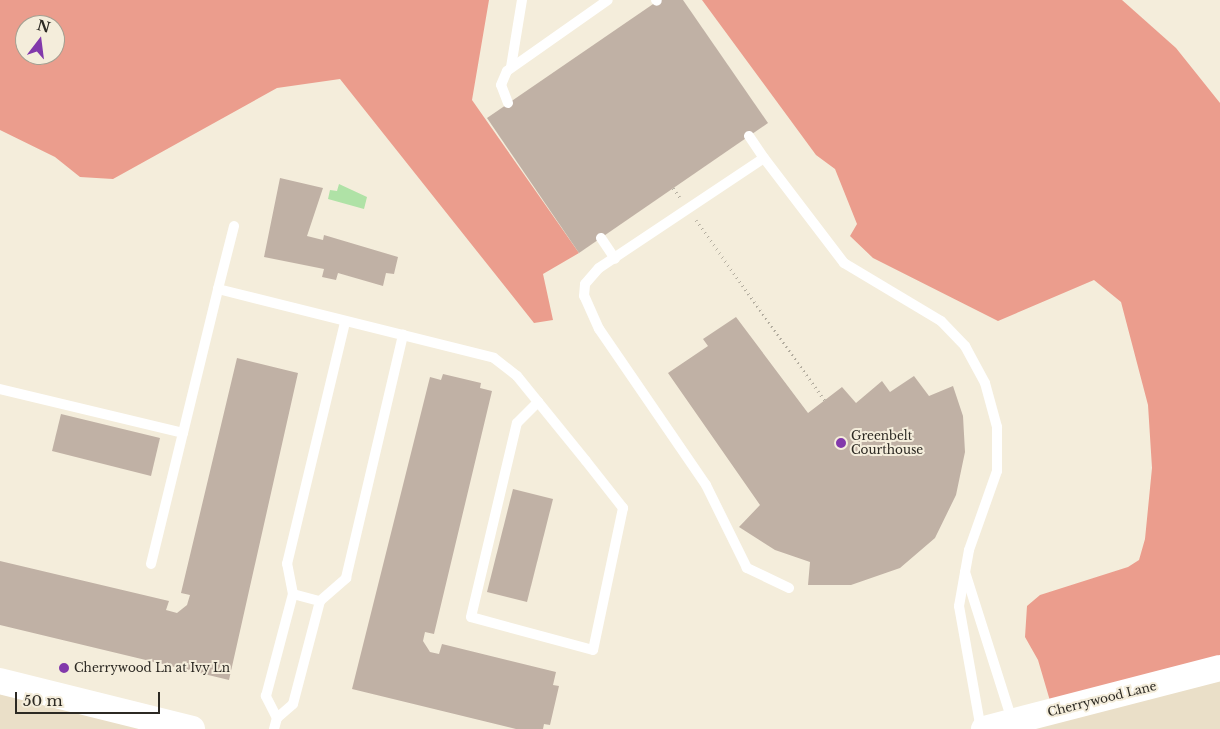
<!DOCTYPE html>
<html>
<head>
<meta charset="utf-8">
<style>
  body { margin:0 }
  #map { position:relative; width:1220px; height:729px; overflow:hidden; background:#f4eddb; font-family:"Libre Baskerville",serif }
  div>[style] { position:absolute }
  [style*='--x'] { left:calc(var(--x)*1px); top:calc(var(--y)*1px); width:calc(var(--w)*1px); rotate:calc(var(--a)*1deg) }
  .built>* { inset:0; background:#eadfc8 }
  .forest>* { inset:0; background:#eb9d8d }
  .water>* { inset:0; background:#afe2a6 }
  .building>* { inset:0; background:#c0b1a5 }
  .path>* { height:3px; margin-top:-1.5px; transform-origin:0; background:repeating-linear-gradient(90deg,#b3ad9f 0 1px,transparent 0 5px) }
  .service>* { height:10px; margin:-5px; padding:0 5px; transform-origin:5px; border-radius:5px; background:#fff }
  .tertiary>* { height:26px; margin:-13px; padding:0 13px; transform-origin:13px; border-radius:13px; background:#fff }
  .dots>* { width:14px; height:14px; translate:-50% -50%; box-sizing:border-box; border:2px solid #f4eddb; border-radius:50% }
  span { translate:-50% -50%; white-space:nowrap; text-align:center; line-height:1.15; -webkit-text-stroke:4px #f4eddb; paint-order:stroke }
  .poi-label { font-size:12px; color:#2c2923 }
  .left { translate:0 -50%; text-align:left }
  .street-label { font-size:12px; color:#2c2923 }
  .north { position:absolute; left:15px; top:15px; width:50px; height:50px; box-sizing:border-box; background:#f4eddb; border:1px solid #a49f91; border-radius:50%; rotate:15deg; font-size:14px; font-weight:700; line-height:20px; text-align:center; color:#2c2923 }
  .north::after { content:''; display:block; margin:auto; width:18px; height:22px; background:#8239ab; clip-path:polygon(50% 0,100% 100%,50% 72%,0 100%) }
  .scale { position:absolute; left:15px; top:692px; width:145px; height:22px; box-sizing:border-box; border:2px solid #2c2923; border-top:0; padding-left:6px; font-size:15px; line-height:18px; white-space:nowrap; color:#2c2923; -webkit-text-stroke:4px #f4eddb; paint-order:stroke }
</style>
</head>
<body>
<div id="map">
  <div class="built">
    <div style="clip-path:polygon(1220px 668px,1220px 729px,984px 729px)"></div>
    <div style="clip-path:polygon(0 681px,192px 729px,0 729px)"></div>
  </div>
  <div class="forest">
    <div style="clip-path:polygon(evenodd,0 0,489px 0,472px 100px,579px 253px,543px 274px,553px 320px,534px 323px,340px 79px,277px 88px,113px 179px,80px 177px,55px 157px,0 130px,0 0,25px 25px,55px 25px,55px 55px,25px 55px,25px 25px)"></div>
    <div style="clip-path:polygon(702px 0,1122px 0,1176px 48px,1220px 103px,1220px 668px,1053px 711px,1038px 660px,1025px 637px,1027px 606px,1040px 595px,1128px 567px,1139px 560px,1145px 539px,1152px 468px,1148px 405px,1121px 302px,1094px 280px,998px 321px,873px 258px,850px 236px,857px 224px,835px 169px,816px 155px)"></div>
  </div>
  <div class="water">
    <div style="clip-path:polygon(339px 184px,367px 197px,364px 209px,328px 199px,330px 190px,337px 191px)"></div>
  </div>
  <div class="building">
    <div style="clip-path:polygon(659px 0,683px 0,768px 123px,579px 253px,487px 118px)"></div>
    <div style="clip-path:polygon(280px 178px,323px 188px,307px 236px,323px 240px,324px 235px,398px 257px,394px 274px,386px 273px,383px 286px,338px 273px,336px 280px,322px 277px,324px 269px,264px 257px)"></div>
    <div style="clip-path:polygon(736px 317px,808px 413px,842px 387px,856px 403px,882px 381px,890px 392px,914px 376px,929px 396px,953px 386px,963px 416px,965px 452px,956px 495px,935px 538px,900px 568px,851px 585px,808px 585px,810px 562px,775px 550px,739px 527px,760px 505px,668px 373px,708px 346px,703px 339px)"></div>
    <div style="clip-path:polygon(237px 358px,298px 373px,229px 680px,0 625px,0 561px,169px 601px,166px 610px,177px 613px,187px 605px,190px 595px,181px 593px)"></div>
    <div style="clip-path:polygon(443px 374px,481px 383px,480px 388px,492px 391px,434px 634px,425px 632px,423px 641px,430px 652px,439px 654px,442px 644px,556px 672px,553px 685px,559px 686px,550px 725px,544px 724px,543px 729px,516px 729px,352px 689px,430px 377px,441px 380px)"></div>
    <div style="clip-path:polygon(61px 414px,160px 438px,151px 476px,52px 451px)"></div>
    <div style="clip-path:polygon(513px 489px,553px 499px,527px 602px,487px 592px)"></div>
  </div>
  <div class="path">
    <div style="--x:673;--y:188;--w:14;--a:54"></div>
    <div style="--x:696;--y:220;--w:222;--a:54.5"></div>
  </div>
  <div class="service">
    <div style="--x:656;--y:0;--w:1;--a:45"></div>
    <div style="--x:511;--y:67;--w:68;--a:-80.7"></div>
    <div style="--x:508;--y:103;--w:19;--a:-111"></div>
    <div style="--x:501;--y:85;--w:15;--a:-67"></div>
    <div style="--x:507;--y:71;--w:123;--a:-35.1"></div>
    <div style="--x:749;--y:136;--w:27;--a:56"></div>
    <div style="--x:601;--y:238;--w:25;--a:56"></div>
    <div style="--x:218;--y:289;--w:65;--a:-75.7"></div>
    <div style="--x:0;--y:389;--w:188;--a:13.5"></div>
    <div style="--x:183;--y:433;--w:148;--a:-76.3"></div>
    <div style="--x:218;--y:289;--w:284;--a:14"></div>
    <div style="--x:494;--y:358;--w:29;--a:38"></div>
    <div style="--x:517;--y:376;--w:109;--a:50.9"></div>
    <div style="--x:586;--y:461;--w:60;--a:51.8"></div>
    <div style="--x:623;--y:508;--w:145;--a:101.9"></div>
    <div style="--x:593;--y:650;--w:126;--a:-164.9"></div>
    <div style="--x:471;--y:617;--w:199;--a:-76.7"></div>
    <div style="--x:517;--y:423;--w:30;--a:-45"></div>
    <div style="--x:151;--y:564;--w:135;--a:-76.3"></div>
    <div style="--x:965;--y:572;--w:155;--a:72.4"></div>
    <div style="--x:789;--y:588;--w:47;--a:-154.5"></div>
    <div style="--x:747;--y:568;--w:93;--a:-116.3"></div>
    <div style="--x:706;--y:485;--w:189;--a:-124.4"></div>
    <div style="--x:599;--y:329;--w:36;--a:-114"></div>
    <div style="--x:584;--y:296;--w:12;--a:-85"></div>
    <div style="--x:585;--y:284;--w:21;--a:-49"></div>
    <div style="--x:599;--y:268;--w:198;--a:-33.7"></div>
    <div style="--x:764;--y:158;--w:132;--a:52.7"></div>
    <div style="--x:844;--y:263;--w:113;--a:30.9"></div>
    <div style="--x:941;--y:321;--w:35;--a:46"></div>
    <div style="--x:965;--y:346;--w:42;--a:61.6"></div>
    <div style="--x:985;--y:383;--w:46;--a:74.7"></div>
    <div style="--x:997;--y:427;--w:44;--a:90"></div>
    <div style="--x:997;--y:471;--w:84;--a:109.5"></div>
    <div style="--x:969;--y:550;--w:57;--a:100.1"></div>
    <div style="--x:959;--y:606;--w:125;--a:79.9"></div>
    <div style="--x:293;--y:594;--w:28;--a:15"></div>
    <div style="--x:277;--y:718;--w:25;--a:-117"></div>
    <div style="--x:266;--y:696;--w:106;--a:-75.2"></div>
    <div style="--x:293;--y:594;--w:31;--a:-101"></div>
    <div style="--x:287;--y:564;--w:249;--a:-76.5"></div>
    <div style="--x:274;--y:729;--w:11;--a:-75"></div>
    <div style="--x:277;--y:718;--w:21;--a:-41"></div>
    <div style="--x:293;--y:704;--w:106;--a:-75.3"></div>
    <div style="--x:320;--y:601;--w:35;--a:-41"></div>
    <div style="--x:346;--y:578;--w:250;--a:-76.8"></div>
  </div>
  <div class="tertiary">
    <div style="--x:0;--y:681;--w:198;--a:14"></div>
    <div style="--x:984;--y:729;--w:244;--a:-14.5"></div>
  </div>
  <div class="dots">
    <div style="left:841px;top:443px;background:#8239ab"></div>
    <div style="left:64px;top:668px;background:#8239ab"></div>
  </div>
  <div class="poi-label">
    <span class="left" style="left:851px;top:443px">Greenbelt<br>Courthouse</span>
    <span class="left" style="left:74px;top:668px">Cherrywood Ln at Ivy Ln</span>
  </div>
  <div class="street-label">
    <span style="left:1102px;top:699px;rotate:-14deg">Cherrywood Lane</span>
  </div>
  <div class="north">N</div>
  <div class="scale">50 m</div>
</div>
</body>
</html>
